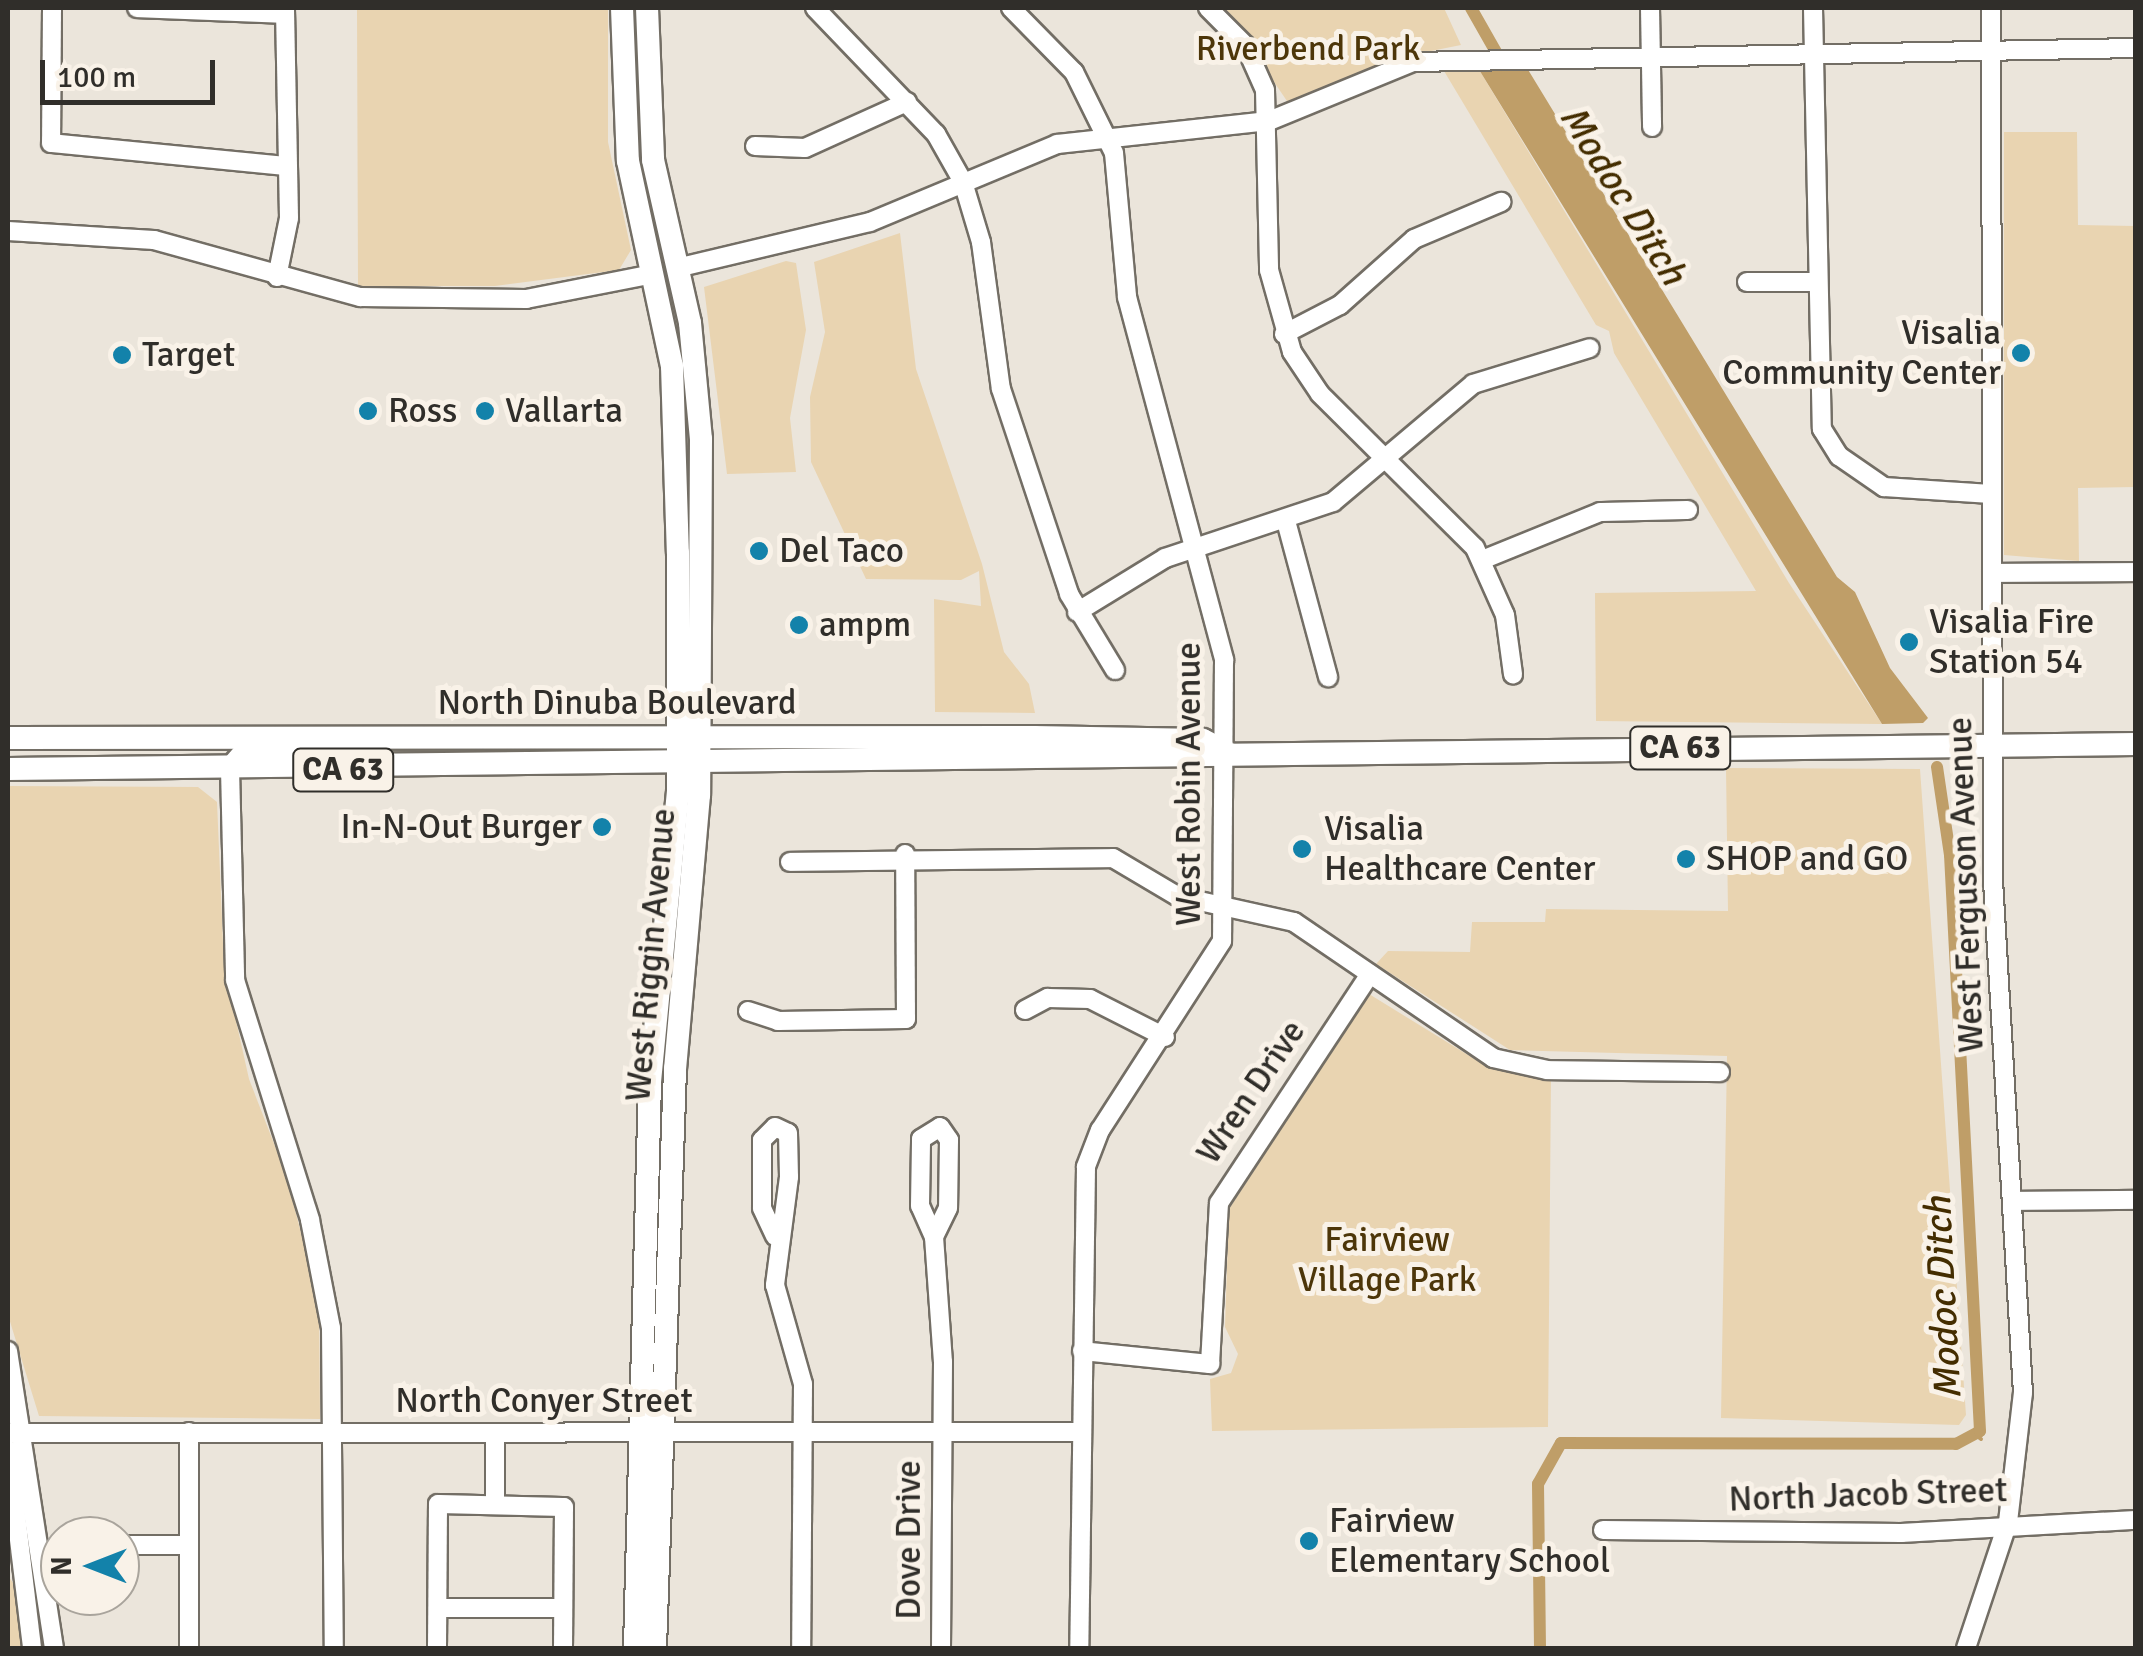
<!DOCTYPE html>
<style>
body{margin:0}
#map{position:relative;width:2143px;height:1656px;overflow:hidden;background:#ebe5db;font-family:Signika,sans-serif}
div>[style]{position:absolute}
.green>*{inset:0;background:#e9d4b1}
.water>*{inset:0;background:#bf9e68}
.stream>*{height:4px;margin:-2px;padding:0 2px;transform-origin:2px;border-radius:2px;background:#bf9e68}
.canal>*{height:12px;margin:-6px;padding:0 6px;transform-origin:6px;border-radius:6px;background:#bf9e68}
.roads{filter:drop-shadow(2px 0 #736e65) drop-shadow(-2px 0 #736e65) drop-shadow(0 2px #736e65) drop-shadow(0 -2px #736e65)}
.minor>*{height:18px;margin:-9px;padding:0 9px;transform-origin:9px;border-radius:9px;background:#fff}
.major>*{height:22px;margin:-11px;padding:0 11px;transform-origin:11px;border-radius:11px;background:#fff}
.dots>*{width:28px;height:28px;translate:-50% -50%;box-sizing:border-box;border:5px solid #f9f2e8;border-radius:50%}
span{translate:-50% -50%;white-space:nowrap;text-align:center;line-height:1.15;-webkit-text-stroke:10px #f9f2e8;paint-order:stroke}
.shield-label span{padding:2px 8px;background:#f9f2e8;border:2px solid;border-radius:8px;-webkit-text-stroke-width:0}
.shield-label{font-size:32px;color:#302e2a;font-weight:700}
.park-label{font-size:35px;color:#4d3609}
.poi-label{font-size:35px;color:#302e2a}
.right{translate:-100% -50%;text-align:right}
.left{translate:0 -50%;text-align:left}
.street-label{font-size:35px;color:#302e2a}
.water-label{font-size:38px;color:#442d00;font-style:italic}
.frame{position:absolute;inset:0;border:10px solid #302e2a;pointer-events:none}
.north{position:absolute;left:40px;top:1516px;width:100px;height:100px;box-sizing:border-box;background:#f9f2e8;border:2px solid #a9a49c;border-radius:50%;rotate:270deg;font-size:28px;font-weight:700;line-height:40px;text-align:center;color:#302e2a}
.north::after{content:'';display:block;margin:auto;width:35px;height:45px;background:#1382aa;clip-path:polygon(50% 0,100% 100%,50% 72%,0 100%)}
.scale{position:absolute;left:40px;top:60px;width:175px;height:45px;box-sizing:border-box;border:5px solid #302e2a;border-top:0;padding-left:12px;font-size:30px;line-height:35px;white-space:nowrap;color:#302e2a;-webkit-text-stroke:8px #f9f2e8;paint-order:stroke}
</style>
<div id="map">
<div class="green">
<div style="clip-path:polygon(357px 8px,608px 8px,608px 142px,631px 250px,619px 270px,495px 286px,358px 286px)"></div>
<div style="clip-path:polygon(1224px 8px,1444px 8px,1461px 45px,1391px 59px,1289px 104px)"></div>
<div style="clip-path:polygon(1478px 68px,1789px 583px,1882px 724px,1596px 721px,1595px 593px,1756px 591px,1614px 353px,1609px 331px,1596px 325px,1444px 71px)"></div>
<div style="clip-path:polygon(2004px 132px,2077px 132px,2078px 225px,2135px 226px,2135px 487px,2078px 488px,2079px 561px,2004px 555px)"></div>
<div style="clip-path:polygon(900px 233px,916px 369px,982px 564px,1004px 652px,1029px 684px,1035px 713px,935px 712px,934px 599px,981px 606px,979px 571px,961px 580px,866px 579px,811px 462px,810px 397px,825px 332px,814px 262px)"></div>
<div style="clip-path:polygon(786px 261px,796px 263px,806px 330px,790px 418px,796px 472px,727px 474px,704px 287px)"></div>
<div style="clip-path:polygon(1726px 768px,1920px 769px,1966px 1415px,1959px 1425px,1721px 1418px,1727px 1056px,1510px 1050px,1376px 964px,1388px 951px,1470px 952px,1472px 922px,1545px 922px,1546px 909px,1728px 911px)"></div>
<div style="clip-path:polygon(8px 786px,198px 787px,217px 802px,224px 967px,249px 1079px,285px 1172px,319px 1301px,320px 1419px,39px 1416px,8px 1315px)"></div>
<div style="clip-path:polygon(1369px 994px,1481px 1063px,1551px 1078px,1548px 1427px,1212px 1431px,1210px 1379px,1231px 1373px,1238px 1354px,1225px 1327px,1229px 1209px)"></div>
<div style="clip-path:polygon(8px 1576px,14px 1584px,21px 1648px,8px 1648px)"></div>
</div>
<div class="water">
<div style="clip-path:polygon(1478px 68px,1527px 68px,1837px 577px,1855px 592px,1890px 668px,1928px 718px,1923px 723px,1882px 724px)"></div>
</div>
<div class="stream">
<div style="left:1977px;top:1436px;width:5px;rotate:37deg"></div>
</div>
<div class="canal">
<div style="left:1471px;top:8px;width:67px;rotate:60.4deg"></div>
<div style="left:1540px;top:1648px;width:164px;rotate:-90.7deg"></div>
<div style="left:1538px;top:1484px;width:47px;rotate:-60.7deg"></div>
<div style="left:1561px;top:1443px;width:395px;rotate:0.1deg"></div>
<div style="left:1956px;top:1444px;width:27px;rotate:-28deg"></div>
<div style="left:1980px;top:1431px;width:577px;rotate:-92.98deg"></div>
<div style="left:1950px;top:855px;width:89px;rotate:-98.4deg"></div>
</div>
<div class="roads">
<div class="minor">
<div style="left:52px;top:8px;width:135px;rotate:90.4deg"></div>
<div style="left:51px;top:143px;width:237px;rotate:5.6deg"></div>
<div style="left:137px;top:8px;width:148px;rotate:2.3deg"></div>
<div style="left:815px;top:8px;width:175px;rotate:46.2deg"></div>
<div style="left:936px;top:134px;width:55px;rotate:60.6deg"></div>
<div style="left:963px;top:182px;width:63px;rotate:73.3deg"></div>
<div style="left:981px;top:242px;width:148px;rotate:82.3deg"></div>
<div style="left:1001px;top:389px;width:216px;rotate:71.6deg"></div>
<div style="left:1069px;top:594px;width:89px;rotate:58.8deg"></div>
<div style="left:1011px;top:8px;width:90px;rotate:45.5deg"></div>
<div style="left:1074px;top:72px;width:90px;rotate:63.7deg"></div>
<div style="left:1114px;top:153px;width:145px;rotate:84.8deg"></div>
<div style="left:1127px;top:297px;width:376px;rotate:75deg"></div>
<div style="left:1224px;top:660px;width:281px;rotate:90.4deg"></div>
<div style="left:1222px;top:941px;width:225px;rotate:122.8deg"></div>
<div style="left:1100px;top:1130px;width:40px;rotate:111deg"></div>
<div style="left:1086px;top:1167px;width:481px;rotate:90.8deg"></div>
<div style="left:1208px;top:8px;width:52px;rotate:45deg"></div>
<div style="left:1245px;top:45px;width:49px;rotate:66deg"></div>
<div style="left:1265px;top:90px;width:180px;rotate:88.7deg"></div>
<div style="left:1269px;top:270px;width:85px;rotate:74.3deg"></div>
<div style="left:1292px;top:352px;width:50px;rotate:56.3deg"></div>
<div style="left:1320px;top:394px;width:218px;rotate:44.8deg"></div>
<div style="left:1475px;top:548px;width:73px;rotate:65.9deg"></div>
<div style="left:1505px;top:615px;width:60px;rotate:82.3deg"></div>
<div style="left:1650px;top:8px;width:119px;rotate:89deg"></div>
<div style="left:1813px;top:8px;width:421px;rotate:88.8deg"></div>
<div style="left:1822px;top:429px;width:32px;rotate:58deg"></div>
<div style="left:1839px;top:456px;width:55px;rotate:34.6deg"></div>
<div style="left:1884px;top:487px;width:107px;rotate:3.7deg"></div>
<div style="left:755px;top:146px;width:50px;rotate:2.3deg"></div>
<div style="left:805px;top:148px;width:112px;rotate:-24.3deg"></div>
<div style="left:8px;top:231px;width:146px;rotate:3.5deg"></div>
<div style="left:154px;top:240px;width:214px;rotate:15.5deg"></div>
<div style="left:360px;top:297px;width:166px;rotate:0.7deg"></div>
<div style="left:526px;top:299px;width:129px;rotate:-11.1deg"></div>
<div style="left:677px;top:268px;width:198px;rotate:-13.4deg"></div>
<div style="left:870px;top:222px;width:203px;rotate:-22.6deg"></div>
<div style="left:1057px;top:144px;width:213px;rotate:-6.2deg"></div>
<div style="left:1269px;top:121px;width:156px;rotate:-22.3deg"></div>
<div style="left:1413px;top:62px;width:723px;rotate:-1.11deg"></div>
<div style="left:277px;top:277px;width:60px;rotate:-78.5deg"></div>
<div style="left:289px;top:218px;width:210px;rotate:-91.1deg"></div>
<div style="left:1747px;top:282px;width:68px"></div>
<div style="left:1284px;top:334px;width:63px;rotate:-27.4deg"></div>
<div style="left:1340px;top:305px;width:99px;rotate:-41.7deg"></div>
<div style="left:1414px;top:239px;width:95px;rotate:-23deg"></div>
<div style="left:1286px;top:521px;width:162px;rotate:74.9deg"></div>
<div style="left:1482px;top:560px;width:127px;rotate:-22.1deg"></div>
<div style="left:1600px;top:512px;width:88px;rotate:-1.3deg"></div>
<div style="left:1992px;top:573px;width:144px;rotate:-0.4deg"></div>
<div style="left:1077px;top:612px;width:103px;rotate:-31.5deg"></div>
<div style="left:1165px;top:558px;width:177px;rotate:-18.4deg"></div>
<div style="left:1333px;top:502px;width:183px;rotate:-40.1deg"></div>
<div style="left:1473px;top:384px;width:122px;rotate:-17.1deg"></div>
<div style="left:230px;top:769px;width:211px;rotate:88.6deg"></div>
<div style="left:235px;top:980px;width:251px;rotate:72.6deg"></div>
<div style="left:310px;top:1220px;width:110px;rotate:79deg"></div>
<div style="left:331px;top:1328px;width:320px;rotate:89.5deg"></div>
<div style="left:790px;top:862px;width:323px;rotate:-0.7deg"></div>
<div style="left:1113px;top:858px;width:74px;rotate:30.7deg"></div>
<div style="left:1177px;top:896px;width:120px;rotate:12.5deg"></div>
<div style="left:1294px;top:922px;width:241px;rotate:34.3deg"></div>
<div style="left:1493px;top:1058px;width:55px;rotate:12.5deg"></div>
<div style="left:1547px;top:1070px;width:173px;rotate:0.7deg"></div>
<div style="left:1025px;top:1010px;width:26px;rotate:-28deg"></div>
<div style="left:1048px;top:998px;width:42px;rotate:1.4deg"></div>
<div style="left:1090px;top:999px;width:84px;rotate:26.9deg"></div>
<div style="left:748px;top:1011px;width:32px;rotate:18deg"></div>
<div style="left:778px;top:1021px;width:128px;rotate:-0.9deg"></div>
<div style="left:906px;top:1019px;width:165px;rotate:-90.3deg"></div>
<div style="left:2013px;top:1201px;width:123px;rotate:-0.5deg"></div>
<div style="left:775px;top:1236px;width:31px;rotate:-115deg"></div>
<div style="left:762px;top:1208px;width:68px;rotate:-90deg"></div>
<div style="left:762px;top:1140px;width:18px;rotate:-45deg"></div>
<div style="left:775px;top:1127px;width:14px;rotate:25deg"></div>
<div style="left:788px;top:1133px;width:44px;rotate:88.7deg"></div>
<div style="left:789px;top:1177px;width:109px;rotate:97.4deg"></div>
<div style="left:775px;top:1285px;width:103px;rotate:74.2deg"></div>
<div style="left:803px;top:1384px;width:264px;rotate:90.4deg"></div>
<div style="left:934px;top:1237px;width:34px;rotate:-114deg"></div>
<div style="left:920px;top:1206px;width:67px;rotate:-89.1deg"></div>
<div style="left:921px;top:1139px;width:22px;rotate:-32deg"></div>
<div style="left:940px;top:1127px;width:16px;rotate:55deg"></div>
<div style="left:949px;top:1140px;width:68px;rotate:90.8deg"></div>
<div style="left:948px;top:1208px;width:32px;rotate:116deg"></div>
<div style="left:934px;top:1237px;width:125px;rotate:85.9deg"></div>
<div style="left:943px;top:1362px;width:286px;rotate:90.4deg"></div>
<div style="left:8px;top:1351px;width:301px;rotate:81.2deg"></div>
<div style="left:1082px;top:1351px;width:129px;rotate:5.8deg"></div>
<div style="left:1210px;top:1364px;width:161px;rotate:-86.8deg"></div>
<div style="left:1219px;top:1203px;width:274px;rotate:-56.6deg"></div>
<div style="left:8px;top:1433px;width:1073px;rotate:-0.05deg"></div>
<div style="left:8px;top:1449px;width:200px;rotate:83.1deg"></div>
<div style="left:495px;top:1505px;width:71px;rotate:-90deg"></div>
<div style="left:1603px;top:1530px;width:298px;rotate:0.6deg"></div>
<div style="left:1901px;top:1533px;width:235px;rotate:-3.2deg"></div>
<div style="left:120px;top:1545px;width:69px"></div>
<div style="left:438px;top:1608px;width:125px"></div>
<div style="left:189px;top:1648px;width:216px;rotate:-90deg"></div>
<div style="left:437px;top:1648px;width:144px;rotate:-89.6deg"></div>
<div style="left:438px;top:1504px;width:126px;rotate:1.4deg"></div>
<div style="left:564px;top:1507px;width:141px;rotate:90.4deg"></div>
<div style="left:1966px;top:1648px;width:133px;rotate:-71.6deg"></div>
<div style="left:2008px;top:1522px;width:130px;rotate:-83.4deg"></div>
<div style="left:2023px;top:1393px;width:513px;rotate:-93.35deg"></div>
<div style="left:1993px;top:881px;width:873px;rotate:-90.13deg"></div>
</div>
<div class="major">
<div style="left:622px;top:8px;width:153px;rotate:87.8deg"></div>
<div style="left:628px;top:161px;width:210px;rotate:77.9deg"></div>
<div style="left:672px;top:366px;width:187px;rotate:88.2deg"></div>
<div style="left:678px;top:553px;width:238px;rotate:90deg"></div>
<div style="left:678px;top:791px;width:292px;rotate:95.5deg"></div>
<div style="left:650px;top:1082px;width:566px;rotate:91.52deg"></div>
<div style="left:647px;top:8px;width:152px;rotate:87.7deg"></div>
<div style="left:653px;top:160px;width:167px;rotate:77.2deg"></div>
<div style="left:690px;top:323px;width:117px;rotate:84.6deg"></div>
<div style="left:701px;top:439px;width:356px;rotate:90.3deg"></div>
<div style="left:699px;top:795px;width:275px;rotate:95deg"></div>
<div style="left:675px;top:1069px;width:579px;rotate:91.98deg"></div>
<div style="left:8px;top:738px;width:1026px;rotate:-0.06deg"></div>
<div style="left:1034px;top:737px;width:169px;rotate:1deg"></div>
<div style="left:1203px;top:740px;width:25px;rotate:27deg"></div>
<div style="left:8px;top:769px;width:2128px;rotate:-0.67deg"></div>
<div style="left:230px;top:769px;width:21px;rotate:-49deg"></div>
<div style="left:244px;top:753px;width:47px;rotate:-1.2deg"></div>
</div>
</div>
<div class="dots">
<div style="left:2021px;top:353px;background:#1382aa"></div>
<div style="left:122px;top:355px;background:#1382aa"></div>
<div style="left:368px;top:411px;background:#1382aa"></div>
<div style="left:485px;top:411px;background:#1382aa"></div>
<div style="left:759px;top:551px;background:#1382aa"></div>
<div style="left:799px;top:625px;background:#1382aa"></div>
<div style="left:1909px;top:642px;background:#1382aa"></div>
<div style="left:602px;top:827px;background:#1382aa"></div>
<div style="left:1302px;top:849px;background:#1382aa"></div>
<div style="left:1686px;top:859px;background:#1382aa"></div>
<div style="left:1309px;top:1541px;background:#1382aa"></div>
</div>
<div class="shield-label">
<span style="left:1680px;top:748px">CA 63</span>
<span style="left:343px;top:770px">CA 63</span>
</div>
<div class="park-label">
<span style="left:1308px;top:49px">Riverbend Park</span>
<span style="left:1387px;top:1260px">Fairview<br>Village Park</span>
</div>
<div class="poi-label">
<span class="right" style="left:2001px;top:353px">Visalia<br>Community Center</span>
<span class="left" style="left:142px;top:355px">Target</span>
<span class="left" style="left:388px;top:411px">Ross</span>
<span class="left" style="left:505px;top:411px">Vallarta</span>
<span class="left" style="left:779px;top:551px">Del Taco</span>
<span class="left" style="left:1929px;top:642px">Visalia Fire<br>Station 54</span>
<span class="left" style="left:819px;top:625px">ampm</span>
<span class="right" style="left:582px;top:827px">In-N-Out Burger</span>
<span class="left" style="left:1324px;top:849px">Visalia<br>Healthcare Center</span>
<span class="left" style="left:1706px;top:859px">SHOP and GO</span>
<span class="left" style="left:1329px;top:1541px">Fairview<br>Elementary School</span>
</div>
<div class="street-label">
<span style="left:617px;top:703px">North Dinuba Boulevard</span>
<span style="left:1189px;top:784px;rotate:-90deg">West Robin Avenue</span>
<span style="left:1966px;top:885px;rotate:-92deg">West Ferguson Avenue</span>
<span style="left:651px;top:955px;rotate:-85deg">West Riggin Avenue</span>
<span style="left:1251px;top:1092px;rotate:-56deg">Wren Drive</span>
<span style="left:544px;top:1401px">North Conyer Street</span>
<span style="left:1868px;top:1495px;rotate:-2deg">North Jacob Street</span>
<span style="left:909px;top:1540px;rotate:-90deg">Dove Drive</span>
</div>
<div class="water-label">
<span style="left:1623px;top:195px;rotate:58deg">Modoc Ditch</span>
<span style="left:1943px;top:1298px;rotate:-93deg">Modoc Ditch</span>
</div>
<div class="frame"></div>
<div class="north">N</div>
<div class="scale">100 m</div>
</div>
